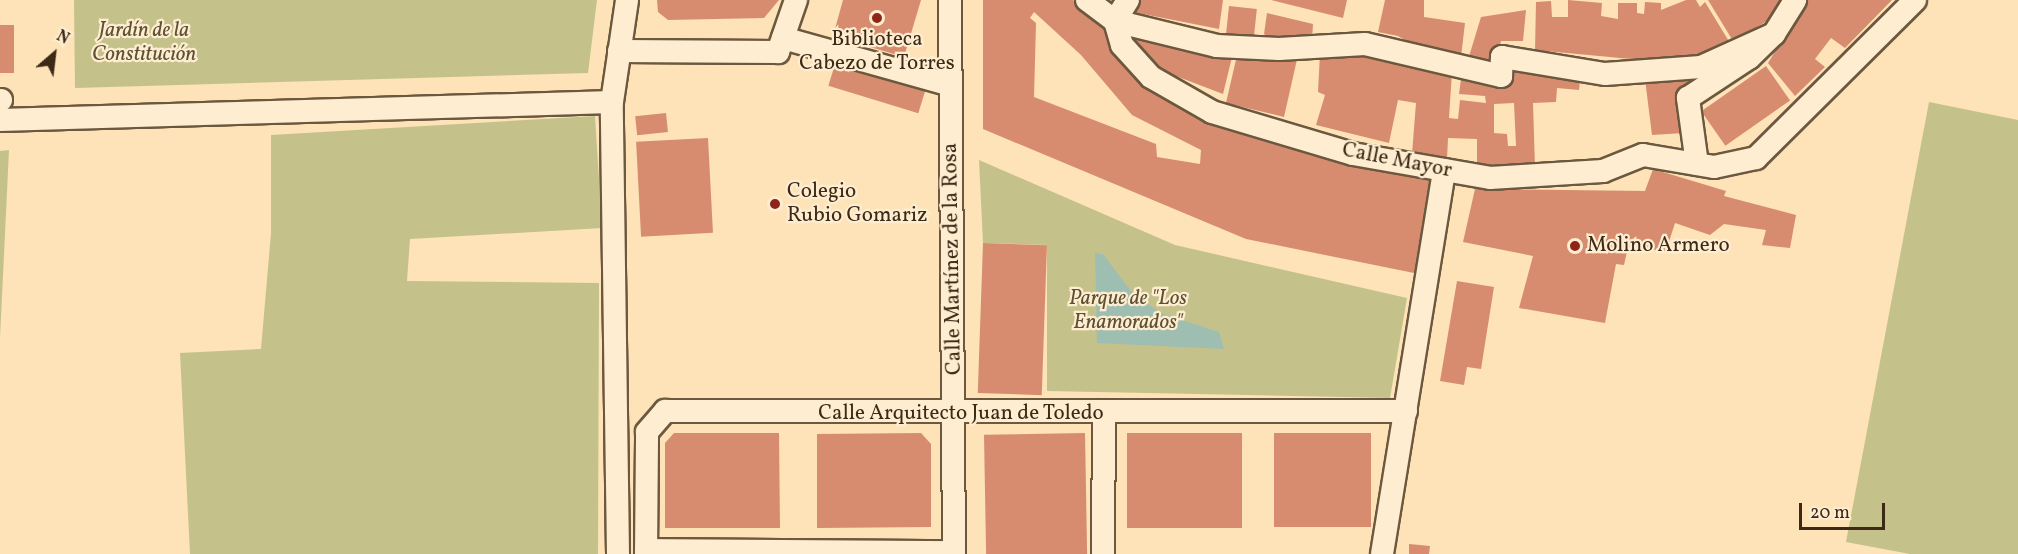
<!DOCTYPE html>
<meta charset="utf-8">
<style>
body{margin:0}
#map{position:relative;width:2018px;height:554px;overflow:hidden;background:#fde3b7;font-family:Vollkorn,serif}
div>[style]{position:absolute}
.green>*{inset:0;background:#c4c28a}
.water>*{inset:0;background:#9fbeb2}
.building>*{inset:0;background:#d78c6f;transform-origin:0 0}
.roads{filter:drop-shadow(2px 0 #6c583f) drop-shadow(-2px 0 #6c583f) drop-shadow(0 2px #6c583f) drop-shadow(0 -2px #6c583f)}
.street>*{height:22px;margin:-11px;padding:0 11px;transform-origin:11px;border-radius:11px;background:#feedd0}
.dots>*{width:16px;height:16px;translate:-50% -50%;box-sizing:border-box;border:3px solid #feedd0;border-radius:50%}
span{translate:-50% -50%;white-space:nowrap;text-align:center;line-height:1.15;-webkit-text-stroke:4.5px #feedd0;paint-order:stroke}
.park-label{font-size:21px;color:#5e5034;font-style:italic}
.poi-label{font-size:21px;color:#3c2a17}
.left{translate:0 -50%;text-align:left}
.street-label{font-size:21px;color:#3c2a17}
.north{position:absolute;left:24px;top:24px;width:60px;height:60px;-webkit-text-stroke:4px #feedd0;paint-order:stroke;rotate:28deg;font-size:16px;font-weight:700;line-height:24px;text-align:center;color:#3c2a17}
.north::after{content:'';display:block;margin:auto;width:21px;height:27px;background:#3c2a17;clip-path:polygon(50% 0,100% 100%,50% 72%,0 100%)}
.scale{position:absolute;left:1799px;top:503px;width:86px;height:27px;box-sizing:border-box;border:3px solid #3c2a17;border-top:0;padding-left:8px;font-size:18px;line-height:21px;white-space:nowrap;color:#3c2a17;-webkit-text-stroke:4px #feedd0;paint-order:stroke}
</style>
<div id="map">
<div class="green">
<div style="clip-path:polygon(74px 0,597px 0,588px 73px,75px 88px)"></div>
<div style="clip-path:polygon(1929px 102px,2018px 120px,2018px 554px,1910px 554px,1846px 542px)"></div>
<div style="clip-path:polygon(595px 116px,602px 228px,410px 239px,407px 281px,599px 283px,598px 554px,190px 554px,180px 353px,261px 349px,271px 233px,271px 135px)"></div>
<div style="clip-path:polygon(9px 150px,0 338px,0 151px)"></div>
<div style="clip-path:polygon(979px 160px,1175px 245px,1407px 298px,1390px 398px,1047px 391px,1047px 245px,983px 243px)"></div>
</div>
<div class="water">
<div style="clip-path:polygon(1095px 253px,1103px 254px,1134px 295px,1163px 314px,1219px 332px,1224px 349px,1097px 343px)"></div>
</div>
<div class="building">
<div style="clip-path:polygon(657px 0,779px 0,764px 18px,668px 20px,658px 12px)"></div>
<div style="clip-path:polygon(843px 0,921px 0,904px 57px,833px 36px)"></div>
<div style="clip-path:polygon(evenodd,983px 0,1073px 0,1094px 15px,1136px 75px,1177px 107px,1313px 156px,1423px 173px,1435px 188px,1419px 274px,1246px 239px,983px 129px,983px 0,1034px 12px,1081px 55px,1132px 115px,1201px 150px,1200px 164px,1157px 157px,1156px 144px,1034px 97px,1036px 23px,1030px 18px,1034px 12px)"></div>
<div style="clip-path:polygon(1135px 0,1223px 0,1219px 29px,1128px 11px)"></div>
<div style="clip-path:polygon(1271px 0,1347px 0,1343px 18px)"></div>
<div style="clip-path:polygon(1385px 0,1424px 0,1424px 17px,1465px 23px,1461px 57px,1424px 51px,1398px 36px,1378px 32px)"></div>
<div style="clip-path:polygon(1568px 0,1602px 3px,1601px 16px,1618px 19px,1618px 3px,1637px 3px,1637px 13px,1644px 14px,1645px 2px,1661px 3px,1661px 10px,1686px 0,1696px 0,1700px 7px,1705px 2px,1730px 43px,1699px 58px,1663px 62px,1535px 50px,1536px 2px,1551px 1px,1552px 17px,1568px 17px)"></div>
<div style="clip-path:polygon(1708px 0,1783px 0,1769px 20px,1733px 41px)"></div>
<div style="clip-path:polygon(1807px 0,1892px 0,1845px 48px,1831px 38px,1815px 59px,1825px 67px,1795px 96px,1768px 63px)"></div>
<div style="left:1229px;top:6px;width:28px;height:29px;rotate:6deg"></div>
<div style="clip-path:polygon(1526px 10px,1523px 41px,1501px 41px,1496px 70px,1467px 63px,1481px 17px)"></div>
<div style="clip-path:polygon(1267px 13px,1313px 24px,1312px 41px,1272px 40px,1264px 34px)"></div>
<div style="left:0;top:25px;width:14px;height:48px"></div>
<div style="clip-path:polygon(1137px 27px,1233px 53px,1223px 94px,1155px 68px,1130px 41px)"></div>
<div style="clip-path:polygon(1238px 51px,1298px 55px,1284px 117px,1226px 103px)"></div>
<div style="clip-path:polygon(evenodd,1320px 53px,1376px 53px,1452px 72px,1449px 118px,1458px 119px,1460px 100px,1486px 103px,1485px 96px,1459px 94px,1461px 79px,1506px 84px,1510px 62px,1581px 71px,1579px 90px,1557px 88px,1556px 102px,1533px 103px,1535px 167px,1477px 164px,1477px 139px,1448px 138px,1447px 160px,1412px 154px,1416px 103px,1398px 100px,1389px 143px,1316px 125px,1325px 95px,1318px 92px,1320px 53px,1514px 103px,1516px 146px,1508px 146px,1507px 134px,1494px 133px,1494px 104px,1514px 103px)"></div>
<div style="left:836px;top:61px;width:94px;height:26px;rotate:17deg"></div>
<div style="left:1766px;top:66px;width:42px;height:79px;rotate:55deg"></div>
<div style="clip-path:polygon(1691px 75px,1692px 82px,1679px 91px,1684px 133px,1652px 135px,1645px 79px)"></div>
<div style="left:666px;top:113px;width:19px;height:31px;rotate:84deg"></div>
<div style="left:708px;top:138px;width:95px;height:72px;rotate:87deg"></div>
<div style="clip-path:polygon(1653px 169px,1726px 191px,1724px 196px,1796px 215px,1790px 248px,1762px 245px,1766px 230px,1724px 224px,1710px 235px,1675px 223px,1666px 251px,1628px 247px,1624px 265px,1616px 264px,1605px 323px,1519px 308px,1533px 256px,1463px 242px,1475px 189px,1645px 191px)"></div>
<div style="left:983px;top:243px;width:64px;height:150px;rotate:2deg"></div>
<div style="clip-path:polygon(1457px 281px,1494px 287px,1481px 369px,1467px 367px,1464px 385px,1440px 381px)"></div>
<div style="clip-path:polygon(674px 433px,779px 433px,780px 528px,665px 528px,665px 443px)"></div>
<div style="clip-path:polygon(921px 433px,931px 444px,931px 527px,817px 528px,817px 434px)"></div>
<div style="left:1085px;top:433px;width:121px;height:101px;rotate:89deg"></div>
<div style="left:1242px;top:433px;width:95px;height:115px;rotate:90deg"></div>
<div style="left:1371px;top:433px;width:94px;height:97px;rotate:90deg"></div>
<div style="clip-path:polygon(1409px 544px,1430px 546px,1429px 554px,1409px 554px)"></div>
</div>
<div class="roads">
<div class="street">
<div style="left:950px;top:0;width:554px;rotate:89.59deg"></div>
<div style="left:1087px;top:0;width:35px;rotate:37deg"></div>
<div style="left:1115px;top:21px;width:25px;rotate:74deg"></div>
<div style="left:1122px;top:45px;width:43px;rotate:47.8deg"></div>
<div style="left:1151px;top:77px;width:70px;rotate:29.8deg"></div>
<div style="left:1212px;top:112px;width:147px;rotate:16.6deg"></div>
<div style="left:1353px;top:154px;width:139px;rotate:9.9deg"></div>
<div style="left:1490px;top:178px;width:113px;rotate:-3.5deg"></div>
<div style="left:1603px;top:171px;width:43px;rotate:-21.8deg"></div>
<div style="left:1643px;top:155px;width:72px;rotate:9.6deg"></div>
<div style="left:1714px;top:167px;width:43px;rotate:-12.1deg"></div>
<div style="left:1756px;top:158px;width:224px;rotate:-44.8deg"></div>
<div style="left:1128px;top:0;width:25px;rotate:122deg"></div>
<div style="left:1115px;top:21px;width:105px;rotate:13.8deg"></div>
<div style="left:1217px;top:46px;width:62px;rotate:2.8deg"></div>
<div style="left:1279px;top:49px;width:86px;rotate:-3.3deg"></div>
<div style="left:1365px;top:44px;width:140px;rotate:13.2deg"></div>
<div style="left:1501px;top:76px;width:19px;rotate:-87deg"></div>
<div style="left:1502px;top:57px;width:104px;rotate:9.4deg"></div>
<div style="left:1605px;top:74px;width:96px;rotate:-4.2deg"></div>
<div style="left:1701px;top:67px;width:80px;rotate:-24.3deg"></div>
<div style="left:783px;top:38px;width:174px;rotate:15.6deg"></div>
<div style="left:619px;top:51px;width:159px;rotate:0.4deg"></div>
<div style="left:778px;top:52px;width:55px;rotate:-70.9deg"></div>
<div style="left:0;top:100px;width:1px"></div>
<div style="left:0;top:120px;width:612px;rotate:-1.68deg"></div>
<div style="left:1697px;top:164px;width:67px;rotate:-97.8deg"></div>
<div style="left:1688px;top:98px;width:73px;rotate:-33.3deg"></div>
<div style="left:1749px;top:58px;width:35px;rotate:-44deg"></div>
<div style="left:1774px;top:34px;width:40px;rotate:-58deg"></div>
<div style="left:646px;top:550px;width:307px;rotate:0.4deg"></div>
<div style="left:618px;top:554px;width:452px;rotate:-90.8deg"></div>
<div style="left:612px;top:102px;width:103px;rotate:-81.6deg"></div>
<div style="left:646px;top:554px;width:122px;rotate:-89.5deg"></div>
<div style="left:647px;top:432px;width:28px;rotate:-49deg"></div>
<div style="left:665px;top:411px;width:741px"></div>
<div style="left:1103px;top:554px;width:140px;rotate:-89.6deg"></div>
<div style="left:1382px;top:554px;width:389px;rotate:-80.8deg"></div>
</div>
</div>
<div class="dots">
<div style="left:877px;top:18px;background:#8f2418"></div>
<div style="left:775px;top:204px;background:#8f2418"></div>
<div style="left:1575px;top:246px;background:#8f2418"></div>
</div>
<div class="park-label">
<span style="left:144px;top:43px">Jardín de la<br>Constitución</span>
<span style="left:1128px;top:311px">Parque de "Los<br>Enamorados"</span>
</div>
<div class="poi-label">
<span style="left:877px;top:52px">Biblioteca<br>Cabezo de Torres</span>
<span class="left" style="left:787px;top:204px">Colegio<br>Rubio Gomariz</span>
<span class="left" style="left:1587px;top:246px">Molino Armero</span>
</div>
<div class="street-label">
<span style="left:1397px;top:161px;rotate:11deg">Calle Mayor</span>
<span style="left:953px;top:259px;rotate:-91deg">Calle Martínez de la Rosa</span>
<span style="left:961px;top:414px">Calle Arquitecto Juan de Toledo</span>
</div>
<div class="north">N</div>
<div class="scale">20 m</div>
</div>
